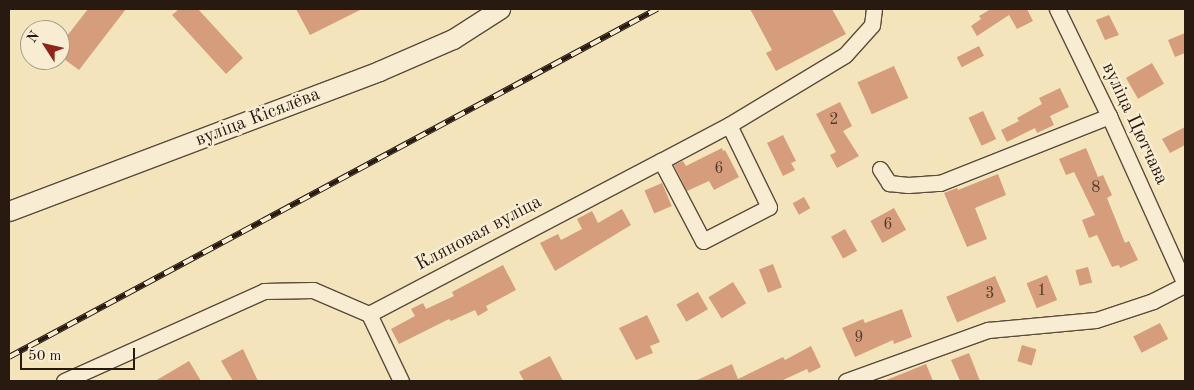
<!DOCTYPE html>
<meta charset="utf-8">
<style>
body{margin:0}
#map{position:relative;width:1194px;height:390px;overflow:hidden;background:#f4e4bb;font-family:"Old Standard TT",serif}
div>[style]{position:absolute}
.building>*{inset:0;background:#d59d7c;transform-origin:0 0}
.roads{filter:drop-shadow(1px 0 #5b4c3b) drop-shadow(-1px 0 #5b4c3b) drop-shadow(0 1px #5b4c3b) drop-shadow(0 -1px #5b4c3b)}
.minor>*{height:15px;margin:-7.5px;padding:0 7.5px;transform-origin:7.5px;border-radius:7.5px;background:#f8edd3}
.tertiary>*{height:19px;margin:-9.5px;padding:0 9.5px;transform-origin:9.5px;border-radius:9.5px;background:#f8edd3}
.rail>*{height:5.5px;margin-top:-2.75px;transform-origin:0;background:repeating-linear-gradient(90deg,#f8edd3 0 11px,#281a10 0 22px);box-sizing:border-box;border-block:1px solid #281a10}
span{translate:-50% -50%;white-space:nowrap;text-align:center;line-height:1.15;-webkit-text-stroke:5px #f8edd3;paint-order:stroke}
.number-label{font-size:16px;color:#533b2b}
.number-label span{-webkit-text-stroke-width:0}
.street-label{font-size:19px;color:#281a10}
.frame{position:absolute;inset:0;border:10px solid #281a10;pointer-events:none}
.north{position:absolute;left:20px;top:20px;width:50px;height:50px;box-sizing:border-box;background:#f8edd3;border:1px solid #a59985;border-radius:50%;rotate:305deg;font-size:14px;font-weight:700;line-height:20px;text-align:center;color:#281a10}
.north::after{content:'';display:block;margin:auto;width:18px;height:22px;background:#8f2418;clip-path:polygon(50% 0,100% 100%,50% 72%,0 100%)}
.scale{position:absolute;left:20px;top:348px;width:115px;height:22px;box-sizing:border-box;border:2px solid #281a10;border-top:0;padding-left:6px;font-size:15px;line-height:18px;white-space:nowrap;color:#281a10;-webkit-text-stroke:4px #f8edd3;paint-order:stroke}
</style>
<div id="map">
<div class="building">
<div style="clip-path:polygon(88px 9px,126px 9px,79px 70px,60px 56px,60px 45px)"></div>
<div style="clip-path:polygon(179px 9px,198px 9px,243px 58px,226px 74px,172px 15px)"></div>
<div style="clip-path:polygon(296px 9px,362px 9px,310px 35px)"></div>
<div style="clip-path:polygon(750px 9px,832px 9px,846px 34px,776px 71px,766px 53px,772px 50px)"></div>
<div style="clip-path:polygon(991px 9px,1027px 9px,1033px 21px,1017px 29px,1009px 15px,977px 36px,971px 26px,981px 19px,979px 16px)"></div>
<div style="clip-path:polygon(1109px 15px,1119px 35px,1105px 40px,1096px 20px)"></div>
<div style="clip-path:polygon(1185px 33px,1185px 53px,1175px 57px,1168px 40px)"></div>
<div style="left:979px;top:46px;width:11px;height:25px;rotate:63deg"></div>
<div style="left:1152px;top:63px;width:24px;height:30px;rotate:60deg"></div>
<div style="left:894px;top:66px;width:35px;height:40px;rotate:66deg"></div>
<div style="clip-path:polygon(1060px 88px,1069px 107px,1050px 116px,1054px 125px,1037px 133px,1035px 128px,1007px 142px,1001px 130px,1019px 121px,1017px 118px,1042px 104px,1039px 98px)"></div>
<div style="clip-path:polygon(840px 102px,852px 126px,843px 131px,859px 156px,837px 168px,830px 155px,836px 152px,816px 114px)"></div>
<div style="left:983px;top:111px;width:31px;height:16px;rotate:65deg"></div>
<div style="clip-path:polygon(1185px 127px,1185px 145px,1170px 153px,1162px 139px)"></div>
<div style="clip-path:polygon(783px 135px,796px 161px,791px 163px,795px 170px,783px 176px,767px 143px)"></div>
<div style="clip-path:polygon(722px 148px,723px 151px,725px 150px,739px 177px,714px 190px,709px 181px,687px 191px,674px 165px,683px 161px,686px 166px)"></div>
<div style="clip-path:polygon(1086px 148px,1098px 177px,1103px 175px,1112px 195px,1107px 198px,1125px 243px,1129px 241px,1138px 260px,1120px 268px,1119px 265px,1112px 267px,1097px 235px,1089px 238px,1082px 220px,1095px 215px,1074px 172px,1066px 175px,1059px 159px)"></div>
<div style="clip-path:polygon(998px 174px,1006px 195px,975px 208px,987px 239px,967px 247px,944px 193px,957px 188px,958px 190px)"></div>
<div style="left:662px;top:183px;width:25px;height:19px;rotate:67deg"></div>
<div style="left:804px;top:197px;width:13px;height:13px;rotate:61deg"></div>
<div style="left:894px;top:208px;width:25px;height:27px;rotate:61deg"></div>
<div style="clip-path:polygon(622px 209px,631px 225px,555px 271px,540px 243px,558px 234px,561px 240px,582px 229px,577px 219px,592px 211px,598px 223px)"></div>
<div style="left:845px;top:229px;width:25px;height:16px;rotate:61deg"></div>
<div style="left:773px;top:264px;width:25px;height:15px;rotate:69deg"></div>
<div style="clip-path:polygon(503px 265px,516px 290px,486px 306px,488px 310px,478px 316px,475px 310px,451px 321px,449px 319px,399px 344px,391px 329px,415px 316px,411px 309px,423px 303px,426px 309px,454px 296px,452px 292px)"></div>
<div style="left:1088px;top:267px;width:16px;height:13px;rotate:75deg"></div>
<div style="left:1047px;top:275px;width:27px;height:22px;rotate:68deg"></div>
<div style="left:995px;top:276px;width:28px;height:53px;rotate:67deg"></div>
<div style="left:733px;top:282px;width:25px;height:29px;rotate:58deg"></div>
<div style="left:698px;top:292px;width:20px;height:25px;rotate:60deg"></div>
<div style="clip-path:polygon(902px 309px,912px 337px,894px 344px,893px 340px,855px 357px,842px 328px,863px 319px,865px 323px)"></div>
<div style="clip-path:polygon(647px 315px,660px 342px,650px 346px,653px 353px,636px 360px,619px 328px)"></div>
<div style="left:1160px;top:323px;width:18px;height:30px;rotate:63deg"></div>
<div style="left:1022px;top:345px;width:15px;height:17px;rotate:16deg"></div>
<div style="clip-path:polygon(811px 346px,821px 367px,809px 373px,807px 369px,781px 381px,695px 381px,732px 364px,738px 379px,783px 357px,785px 360px)"></div>
<div style="clip-path:polygon(243px 349px,258px 381px,233px 381px,221px 361px)"></div>
<div style="clip-path:polygon(969px 353px,980px 381px,960px 381px,951px 360px)"></div>
<div style="clip-path:polygon(550px 356px,563px 381px,524px 381px,519px 372px)"></div>
<div style="clip-path:polygon(189px 361px,201px 381px,155px 381px)"></div>
<div style="clip-path:polygon(926px 364px,933px 381px,884px 381px)"></div>
</div>
<div class="roads">
<div class="minor">
<div style="left:1057px;top:9px;width:119px;rotate:64.1deg"></div>
<div style="left:1109px;top:116px;width:184px;rotate:65.7deg"></div>
<div style="left:661px;top:161px;width:90px;rotate:62.3deg"></div>
<div style="left:703px;top:241px;width:74px;rotate:-27.3deg"></div>
<div style="left:769px;top:207px;width:91px;rotate:-116deg"></div>
<div style="left:880px;top:169px;width:17px;rotate:57deg"></div>
<div style="left:889px;top:183px;width:19px;rotate:6deg"></div>
<div style="left:908px;top:185px;width:32px;rotate:-4deg"></div>
<div style="left:940px;top:183px;width:182px;rotate:-21.6deg"></div>
<div style="left:369px;top:314px;width:74px;rotate:64.5deg"></div>
<div style="left:64px;top:381px;width:219px;rotate:-24.2deg"></div>
<div style="left:264px;top:291px;width:49px;rotate:-1.2deg"></div>
<div style="left:313px;top:290px;width:61px;rotate:23.2deg"></div>
<div style="left:369px;top:314px;width:330px;rotate:-27.7deg"></div>
<div style="left:661px;top:161px;width:77px;rotate:-27.9deg"></div>
<div style="left:729px;top:125px;width:135px;rotate:-31.1deg"></div>
<div style="left:845px;top:55px;width:40px;rotate:-48deg"></div>
<div style="left:872px;top:25px;width:16px;rotate:-83deg"></div>
<div style="left:846px;top:381px;width:151px;rotate:-19.8deg"></div>
<div style="left:988px;top:330px;width:108px;rotate:-5.3deg"></div>
<div style="left:1096px;top:320px;width:60px;rotate:-18.4deg"></div>
<div style="left:1153px;top:301px;width:36px;rotate:-27deg"></div>
</div>
<div class="tertiary">
<div style="left:9px;top:211px;width:396px;rotate:-20.7deg"></div>
<div style="left:379px;top:71px;width:81px;rotate:-23.4deg"></div>
<div style="left:453px;top:39px;width:56px;rotate:-32.6deg"></div>
</div>
</div>
<div class="rail">
<div style="left:9px;top:357px;width:736px;rotate:-28.24deg"></div>
</div>
<div class="number-label">
<span style="left:834px;top:120px">2</span>
<span style="left:719px;top:169px">6</span>
<span style="left:1096px;top:188px">8</span>
<span style="left:888px;top:225px">6</span>
<span style="left:1042px;top:291px">1</span>
<span style="left:990px;top:294px">3</span>
<span style="left:859px;top:338px">9</span>
</div>
<div class="street-label">
<span style="left:258px;top:118px;rotate:-21deg">вуліца Кісялёва</span>
<span style="left:1134px;top:124px;rotate:65deg">вуліца Цютчава</span>
<span style="left:479px;top:234px;rotate:-28deg">Кляновая вуліца</span>
</div>
<div class="frame"></div>
<div class="north">N</div>
<div class="scale">50 m</div>
</div>
